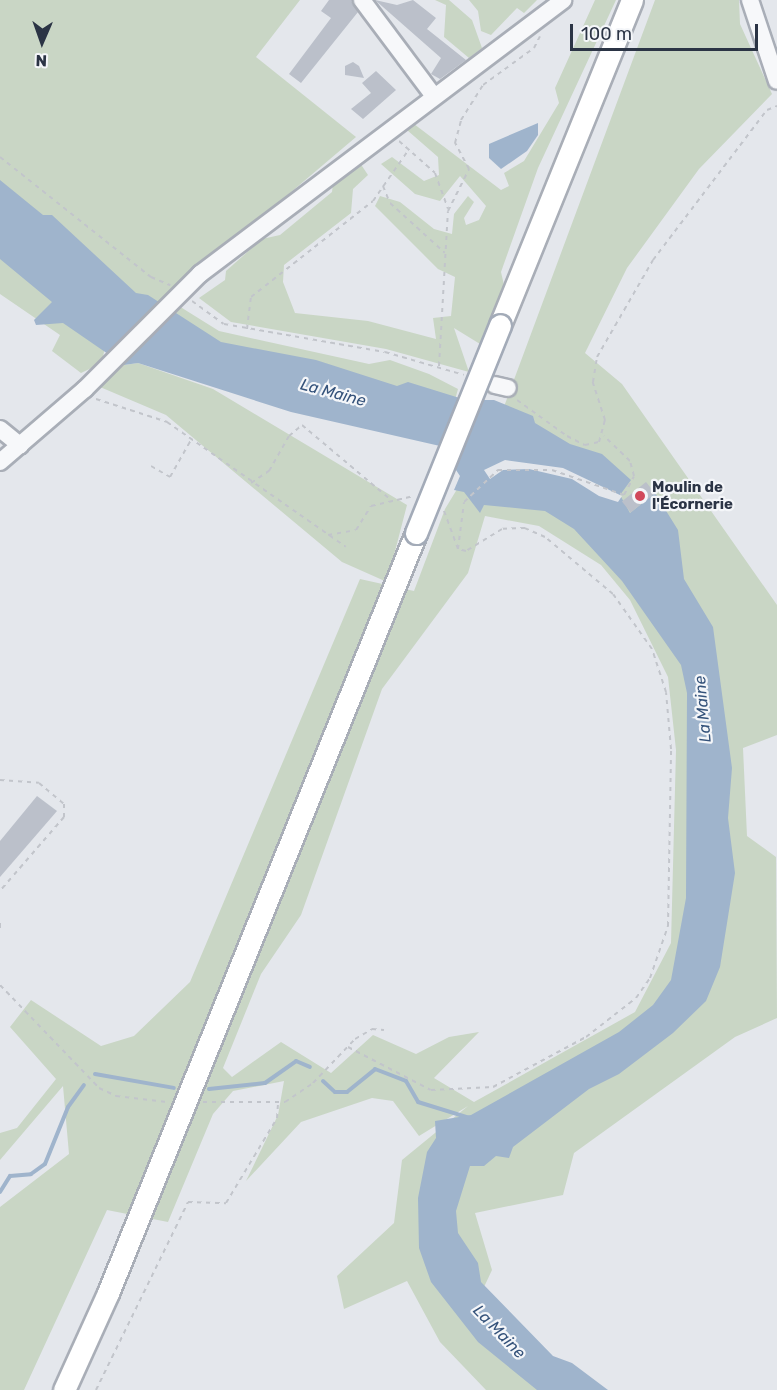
<!DOCTYPE html>
<meta charset="utf-8">
<style>
body{margin:0}
#map{position:relative;width:777px;height:1390px;overflow:hidden;background:#e4e7ec;font-family:Rubik,sans-serif}
div>[style]{position:absolute}
.green>*{inset:0;background:#c9d6c5}
.water>*{inset:0;background:#9fb4cc}
.pier>*{inset:0;background:#e4e7ec}
.stream>*{height:4px;margin:-2px;padding:0 2px;transform-origin:2px;border-radius:2px;background:#9fb4cc}
.building>*{inset:0;background:#bbc0ca;transform-origin:0 0}
.path>*{height:2px;margin-top:-1px;transform-origin:0;background:repeating-linear-gradient(90deg,#c2c5cb 0 4.5px,transparent 0 9px)}
.roads{filter:drop-shadow(2px 0 #a9aeb7) drop-shadow(-2px 0 #a9aeb7) drop-shadow(0 2px #a9aeb7) drop-shadow(0 -2px #a9aeb7)}
.minor>*{height:16px;margin:-8px;padding:0 8px;transform-origin:8px;border-radius:8px;background:#f7f8fa}
.major>*{height:21px;margin:-10.5px;padding:0 10.5px;transform-origin:10.5px;border-radius:10.5px;background:#fff}
.bridges{filter:drop-shadow(2px 0 #a3abb8) drop-shadow(-2px 0 #a3abb8) drop-shadow(0 2px #a3abb8) drop-shadow(0 -2px #a3abb8)}
.major-bridge>*{height:21px;margin:-10.5px;padding:0 10.5px;transform-origin:10.5px;border-radius:10.5px;background:#fff}
.dots>*{width:16px;height:16px;translate:-50% -50%;box-sizing:border-box;border:3px solid #f4f6f9;border-radius:50%}
span{translate:-50% -50%;white-space:nowrap;text-align:center;line-height:1.15;-webkit-text-stroke:4.5px #f4f6f9;paint-order:stroke}
.poi-label{font-size:15px;color:#2b3445;font-weight:700}
.left{translate:0 -50%;text-align:left}
.water-label{font-size:16px;color:#34527a;font-style:italic}
.north{position:absolute;left:12px;top:12px;width:60px;height:60px;-webkit-text-stroke:4px #f4f6f9;paint-order:stroke;rotate:182deg;font-size:16px;font-weight:700;line-height:24px;text-align:center;color:#2b3445}
.north::after{content:'';display:block;margin:auto;width:21px;height:27px;background:#2b3445;clip-path:polygon(50% 0,100% 100%,50% 72%,0 100%)}
.scale{position:absolute;left:570px;top:24px;width:188px;height:27px;box-sizing:border-box;border:3px solid #2b3445;border-top:0;padding-left:8px;font-size:18px;line-height:21px;white-space:nowrap;color:#2b3445;-webkit-text-stroke:4px #f4f6f9;paint-order:stroke}
</style>
<div id="map">
<div class="green">
<div style="clip-path:polygon(0 0,300px 0,256px 57px,356px 137px,166px 298px,219px 331px,369px 364px,390px 360px,429px 374px,458px 389px,455px 400px,231px 351px,142px 305px,0 191px)"></div>
<div style="clip-path:polygon(435px 0,449px 0,472px 20px,482px 48px,469px 58px,444px 37px,446px 5px)"></div>
<div style="clip-path:polygon(469px 0,537px 0,524px 13px,517px 8px,491px 35px,481px 31px,478px 11px)"></div>
<div style="clip-path:polygon(595px 0,616px 0,538px 168px,501px 272px,504px 285px,480px 344px,454px 328px,469px 372px,386px 349px,231px 322px,199px 298px,225px 280px,226px 271px,262px 239px,280px 235px,332px 192px,333px 183px,358px 160px,368px 175px,353px 189px,351px 213px,284px 265px,283px 282px,295px 313px,368px 321px,436px 339px,433px 318px,451px 316px,455px 277px,438px 269px,375px 206px,380px 196px,400px 202px,434px 229px,452px 234px,454px 214px,468px 196px,474px 202px,464px 218px,466px 225px,479px 220px,486px 206px,460px 176px,440px 201px,415px 194px,381px 164px,392px 157px,424px 181px,439px 175px,438px 157px,407px 130px,414px 124px,501px 190px,509px 186px,504px 173px,524px 161px,559px 103px,555px 88px)"></div>
<div style="clip-path:polygon(evenodd,655px 0,739px 0,740px 24px,772px 94px,699px 169px,627px 268px,585px 353px,622px 384px,777px 605px,777px 735px,743px 748px,747px 836px,776px 857px,777px 1018px,735px 1037px,574px 1153px,563px 1195px,475px 1213px,492px 1270px,469px 1319px,551px 1390px,486px 1390px,440px 1342px,407px 1281px,344px 1309px,337px 1276px,394px 1223px,402px 1160px,468px 1106px,419px 1136px,393px 1101px,372px 1098px,301px 1122px,246px 1181px,278px 1115px,284px 1081px,233px 1091px,213px 1114px,168px 1222px,107px 1210px,24px 1390px,0 1390px,0 1207px,69px 1154px,63px 1086px,0 1160px,0 1133px,17px 1128px,56px 1079px,10px 1027px,31px 1000px,101px 1046px,134px 1036px,190px 982px,360px 579px,414px 591px,445px 509px,499px 420px,655px 0,485px 516px,539px 526px,601px 565px,630px 600px,668px 677px,676px 750px,671px 943px,635px 1012px,474px 1102px,434px 1078px,479px 1032px,449px 1037px,416px 1054px,373px 1035px,331px 1073px,281px 1042px,232px 1077px,223px 1068px,261px 974px,301px 915px,382px 689px,468px 573px,485px 516px)"></div>
<div style="clip-path:polygon(0 250px,108px 329px,102px 363px,81px 373px,52px 351px,60px 335px,0 294px)"></div>
<div style="clip-path:polygon(138px 363px,213px 389px,407px 505px,387px 582px,342px 562px,166px 415px,100px 387px,124px 365px)"></div>
</div>
<div class="water">
<div style="clip-path:polygon(538px 123px,538px 135px,527px 151px,501px 169px,489px 158px,489px 144px)"></div>
<div style="clip-path:polygon(0 180px,43px 215px,52px 215px,136px 293px,148px 295px,221px 342px,316px 360px,397px 386px,408px 382px,466px 400px,494px 400px,533px 416px,535px 423px,570px 444px,602px 454px,631px 480px,620px 495px,630px 513px,655px 493px,678px 530px,684px 579px,713px 627px,732px 768px,728px 818px,735px 873px,720px 967px,706px 1001px,673px 1033px,619px 1074px,589px 1089px,513px 1147px,509px 1158px,496px 1156px,484px 1166px,470px 1166px,456px 1211px,458px 1233px,478px 1263px,481px 1282px,553px 1356px,572px 1363px,608px 1390px,537px 1390px,478px 1342px,431px 1282px,419px 1248px,418px 1198px,427px 1152px,436px 1138px,435px 1121px,471px 1115px,619px 1032px,653px 1005px,671px 980px,686px 898px,687px 693px,681px 665px,622px 581px,574px 529px,545px 511px,484px 505px,480px 513px,464px 492px,454px 490px,460px 476px,440px 446px,291px 412px,138px 363px,124px 365px,63px 323px,36px 325px,34px 320px,52px 302px,0 259px)"></div>
</div>
<div class="pier">
<div style="clip-path:polygon(505px 460px,563px 468px,622px 496px,618px 502px,599px 496px,572px 479px,529px 469px,503px 470px,490px 479px,484px 470px)"></div>
</div>
<div class="stream">
<div style="left:95px;top:1074px;width:80px;rotate:10deg"></div>
<div style="left:323px;top:1081px;width:16px;rotate:43deg"></div>
<div style="left:335px;top:1092px;width:12px"></div>
<div style="left:347px;top:1092px;width:36px;rotate:-39deg"></div>
<div style="left:375px;top:1069px;width:33px;rotate:21deg"></div>
<div style="left:406px;top:1081px;width:24px;rotate:60deg"></div>
<div style="left:418px;top:1102px;width:58px;rotate:17.2deg"></div>
<div style="left:209px;top:1089px;width:56px;rotate:-6.1deg"></div>
<div style="left:265px;top:1083px;width:38px;rotate:-35deg"></div>
<div style="left:296px;top:1061px;width:15px;rotate:23deg"></div>
<div style="left:0;top:1192px;width:19px;rotate:-58deg"></div>
<div style="left:10px;top:1176px;width:21px;rotate:-5deg"></div>
<div style="left:31px;top:1174px;width:17px;rotate:-36deg"></div>
<div style="left:45px;top:1164px;width:61px;rotate:-68deg"></div>
<div style="left:68px;top:1107px;width:27px;rotate:-54deg"></div>
</div>
<div class="building">
<div style="clip-path:polygon(329px 0,352px 0,358px 12px,301px 83px,289px 74px,331px 18px,321px 11px)"></div>
<div style="clip-path:polygon(375px 0,397px 5px,413px 0,436px 18px,427px 29px,466px 60px,440px 79px,431px 74px,441px 58px)"></div>
<div style="clip-path:polygon(353px 62px,359px 66px,364px 78px,345px 75px,345px 66px)"></div>
<div style="clip-path:polygon(376px 71px,396px 90px,363px 119px,351px 109px,371px 93px,362px 83px)"></div>
<div style="left:646px;top:482px;width:14px;height:31px;rotate:51deg"></div>
<div style="clip-path:polygon(37px 796px,57px 811px,0 877px,0 841px)"></div>
</div>
<div class="path">
<div style="left:399px;top:141px;width:48px;rotate:41.6deg"></div>
<div style="left:435px;top:173px;width:38px;rotate:70deg"></div>
<div style="left:0;top:157px;width:193px;rotate:38.5deg"></div>
<div style="left:151px;top:277px;width:21px;rotate:23deg"></div>
<div style="left:383px;top:186px;width:18px;rotate:68deg"></div>
<div style="left:390px;top:203px;width:74px;rotate:42.3deg"></div>
<div style="left:192px;top:301px;width:39px;rotate:36deg"></div>
<div style="left:224px;top:324px;width:163px;rotate:9.9deg"></div>
<div style="left:385px;top:352px;width:82px;rotate:16.2deg"></div>
<div style="left:247px;top:329px;width:32px;rotate:-83deg"></div>
<div style="left:251px;top:297px;width:155px;rotate:-38.2deg"></div>
<div style="left:373px;top:201px;width:60px;rotate:-55.2deg"></div>
<div style="left:439px;top:366px;width:155px;rotate:-86.7deg"></div>
<div style="left:448px;top:211px;width:47px;rotate:-63.4deg"></div>
<div style="left:469px;top:169px;width:30px;rotate:-118deg"></div>
<div style="left:455px;top:143px;width:24px;rotate:-75deg"></div>
<div style="left:461px;top:120px;width:41px;rotate:-57.8deg"></div>
<div style="left:483px;top:85px;width:63px;rotate:-36deg"></div>
<div style="left:534px;top:48px;width:13px;rotate:-63deg"></div>
<div style="left:96px;top:399px;width:75px;rotate:17.9deg"></div>
<div style="left:167px;top:422px;width:218px;rotate:34.9deg"></div>
<div style="left:517px;top:400px;width:62px;rotate:35.8deg"></div>
<div style="left:567px;top:436px;width:20px;rotate:27deg"></div>
<div style="left:585px;top:445px;width:14px;rotate:-12deg"></div>
<div style="left:599px;top:442px;width:23px;rotate:-75deg"></div>
<div style="left:605px;top:420px;width:40px;rotate:-108deg"></div>
<div style="left:593px;top:382px;width:25px;rotate:-81deg"></div>
<div style="left:597px;top:357px;width:112px;rotate:-60deg"></div>
<div style="left:653px;top:260px;width:188px;rotate:-52.8deg"></div>
<div style="left:767px;top:110px;width:11px;rotate:-22deg"></div>
<div style="left:151px;top:466px;width:22px;rotate:30deg"></div>
<div style="left:170px;top:477px;width:43px;rotate:-60.4deg"></div>
<div style="left:251px;top:483px;width:22px;rotate:-34deg"></div>
<div style="left:269px;top:471px;width:40px;rotate:-60.3deg"></div>
<div style="left:289px;top:436px;width:17px;rotate:-40deg"></div>
<div style="left:302px;top:425px;width:116px;rotate:40.1deg"></div>
<div style="left:328px;top:535px;width:28px;rotate:-10deg"></div>
<div style="left:356px;top:530px;width:28px;rotate:-58deg"></div>
<div style="left:371px;top:506px;width:44px;rotate:-13.1deg"></div>
<div style="left:458px;top:549px;width:47px;rotate:-82.7deg"></div>
<div style="left:464px;top:502px;width:47px;rotate:-43.3deg"></div>
<div style="left:498px;top:470px;width:54px"></div>
<div style="left:552px;top:470px;width:76px;rotate:19.1deg"></div>
<div style="left:624px;top:495px;width:21px;rotate:-62deg"></div>
<div style="left:634px;top:476px;width:16px;rotate:-105deg"></div>
<div style="left:630px;top:461px;width:36px;rotate:-136deg"></div>
<div style="left:0;top:780px;width:39px;rotate:4deg"></div>
<div style="left:39px;top:783px;width:33px;rotate:40deg"></div>
<div style="left:64px;top:804px;width:13px;rotate:90deg"></div>
<div style="left:64px;top:817px;width:98px;rotate:130.9deg"></div>
<div style="left:0;top:923px;width:9px;rotate:90deg"></div>
<div style="left:0;top:985px;width:143px;rotate:46.1deg"></div>
<div style="left:99px;top:1088px;width:19px;rotate:25deg"></div>
<div style="left:116px;top:1096px;width:51px;rotate:6.7deg"></div>
<div style="left:348px;top:1047px;width:93px;rotate:27.4deg"></div>
<div style="left:431px;top:1090px;width:62px;rotate:-2.8deg"></div>
<div style="left:493px;top:1087px;width:106px;rotate:-28.3deg"></div>
<div style="left:586px;top:1037px;width:63px;rotate:-38deg"></div>
<div style="left:636px;top:998px;width:24px;rotate:-55deg"></div>
<div style="left:650px;top:978px;width:55px;rotate:-70.9deg"></div>
<div style="left:668px;top:926px;width:177px;rotate:-89deg"></div>
<div style="left:671px;top:749px;width:57px;rotate:-95deg"></div>
<div style="left:666px;top:692px;width:45px;rotate:-108deg"></div>
<div style="left:652px;top:649px;width:67px;rotate:-125.3deg"></div>
<div style="left:613px;top:594px;width:89px;rotate:-140deg"></div>
<div style="left:545px;top:537px;width:22px;rotate:-156deg"></div>
<div style="left:525px;top:528px;width:23px;rotate:178deg"></div>
<div style="left:502px;top:529px;width:42px;rotate:148.6deg"></div>
<div style="left:466px;top:551px;width:8px;rotate:-166deg"></div>
<div style="left:458px;top:549px;width:44px;rotate:-110.1deg"></div>
<div style="left:203px;top:1102px;width:82px"></div>
<div style="left:285px;top:1102px;width:34px;rotate:-34deg"></div>
<div style="left:313px;top:1083px;width:61px;rotate:-46.3deg"></div>
<div style="left:355px;top:1039px;width:20px;rotate:-30deg"></div>
<div style="left:372px;top:1029px;width:12px;rotate:5deg"></div>
<div style="left:96px;top:1390px;width:209px;rotate:-63.9deg"></div>
<div style="left:188px;top:1202px;width:38px;rotate:2deg"></div>
<div style="left:226px;top:1203px;width:99px;rotate:-59deg"></div>
<div style="left:277px;top:1118px;width:15px;rotate:-86deg"></div>
</div>
<div class="roads">
<div class="minor">
<div style="left:362px;top:0;width:119px;rotate:53.2deg"></div>
<div style="left:750px;top:0;width:85px;rotate:71.6deg"></div>
<div style="left:495px;top:385px;width:13px;rotate:13deg"></div>
<div style="left:0;top:429px;width:26px;rotate:39deg"></div>
<div style="left:0;top:462px;width:112px;rotate:-40.7deg"></div>
<div style="left:85px;top:389px;width:163px;rotate:-45deg"></div>
<div style="left:200px;top:274px;width:455px;rotate:-37deg"></div>
</div>
<div class="major">
<div style="left:500px;top:325px;width:351px;rotate:-67.9deg"></div>
<div style="left:64px;top:1390px;width:107px;rotate:-65.6deg"></div>
<div style="left:108px;top:1293px;width:820px;rotate:-67.94deg"></div>
</div>
</div>
<div class="bridges">
<div class="major-bridge">
<div style="left:416px;top:533px;width:224px;rotate:-68deg"></div>
</div>
</div>
<div class="dots">
<div style="left:640px;top:496px;background:#d1495b"></div>
</div>
<div class="poi-label">
<span class="left" style="left:652px;top:496px">Moulin de<br>l'Écornerie</span>
</div>
<div class="water-label">
<span style="left:333px;top:393px;rotate:15deg">La Maine</span>
<span style="left:703px;top:709px;rotate:-95deg">La Maine</span>
<span style="left:499px;top:1332px;rotate:46deg">La Maine</span>
</div>
<div class="north">N</div>
<div class="scale">100 m</div>
</div>
